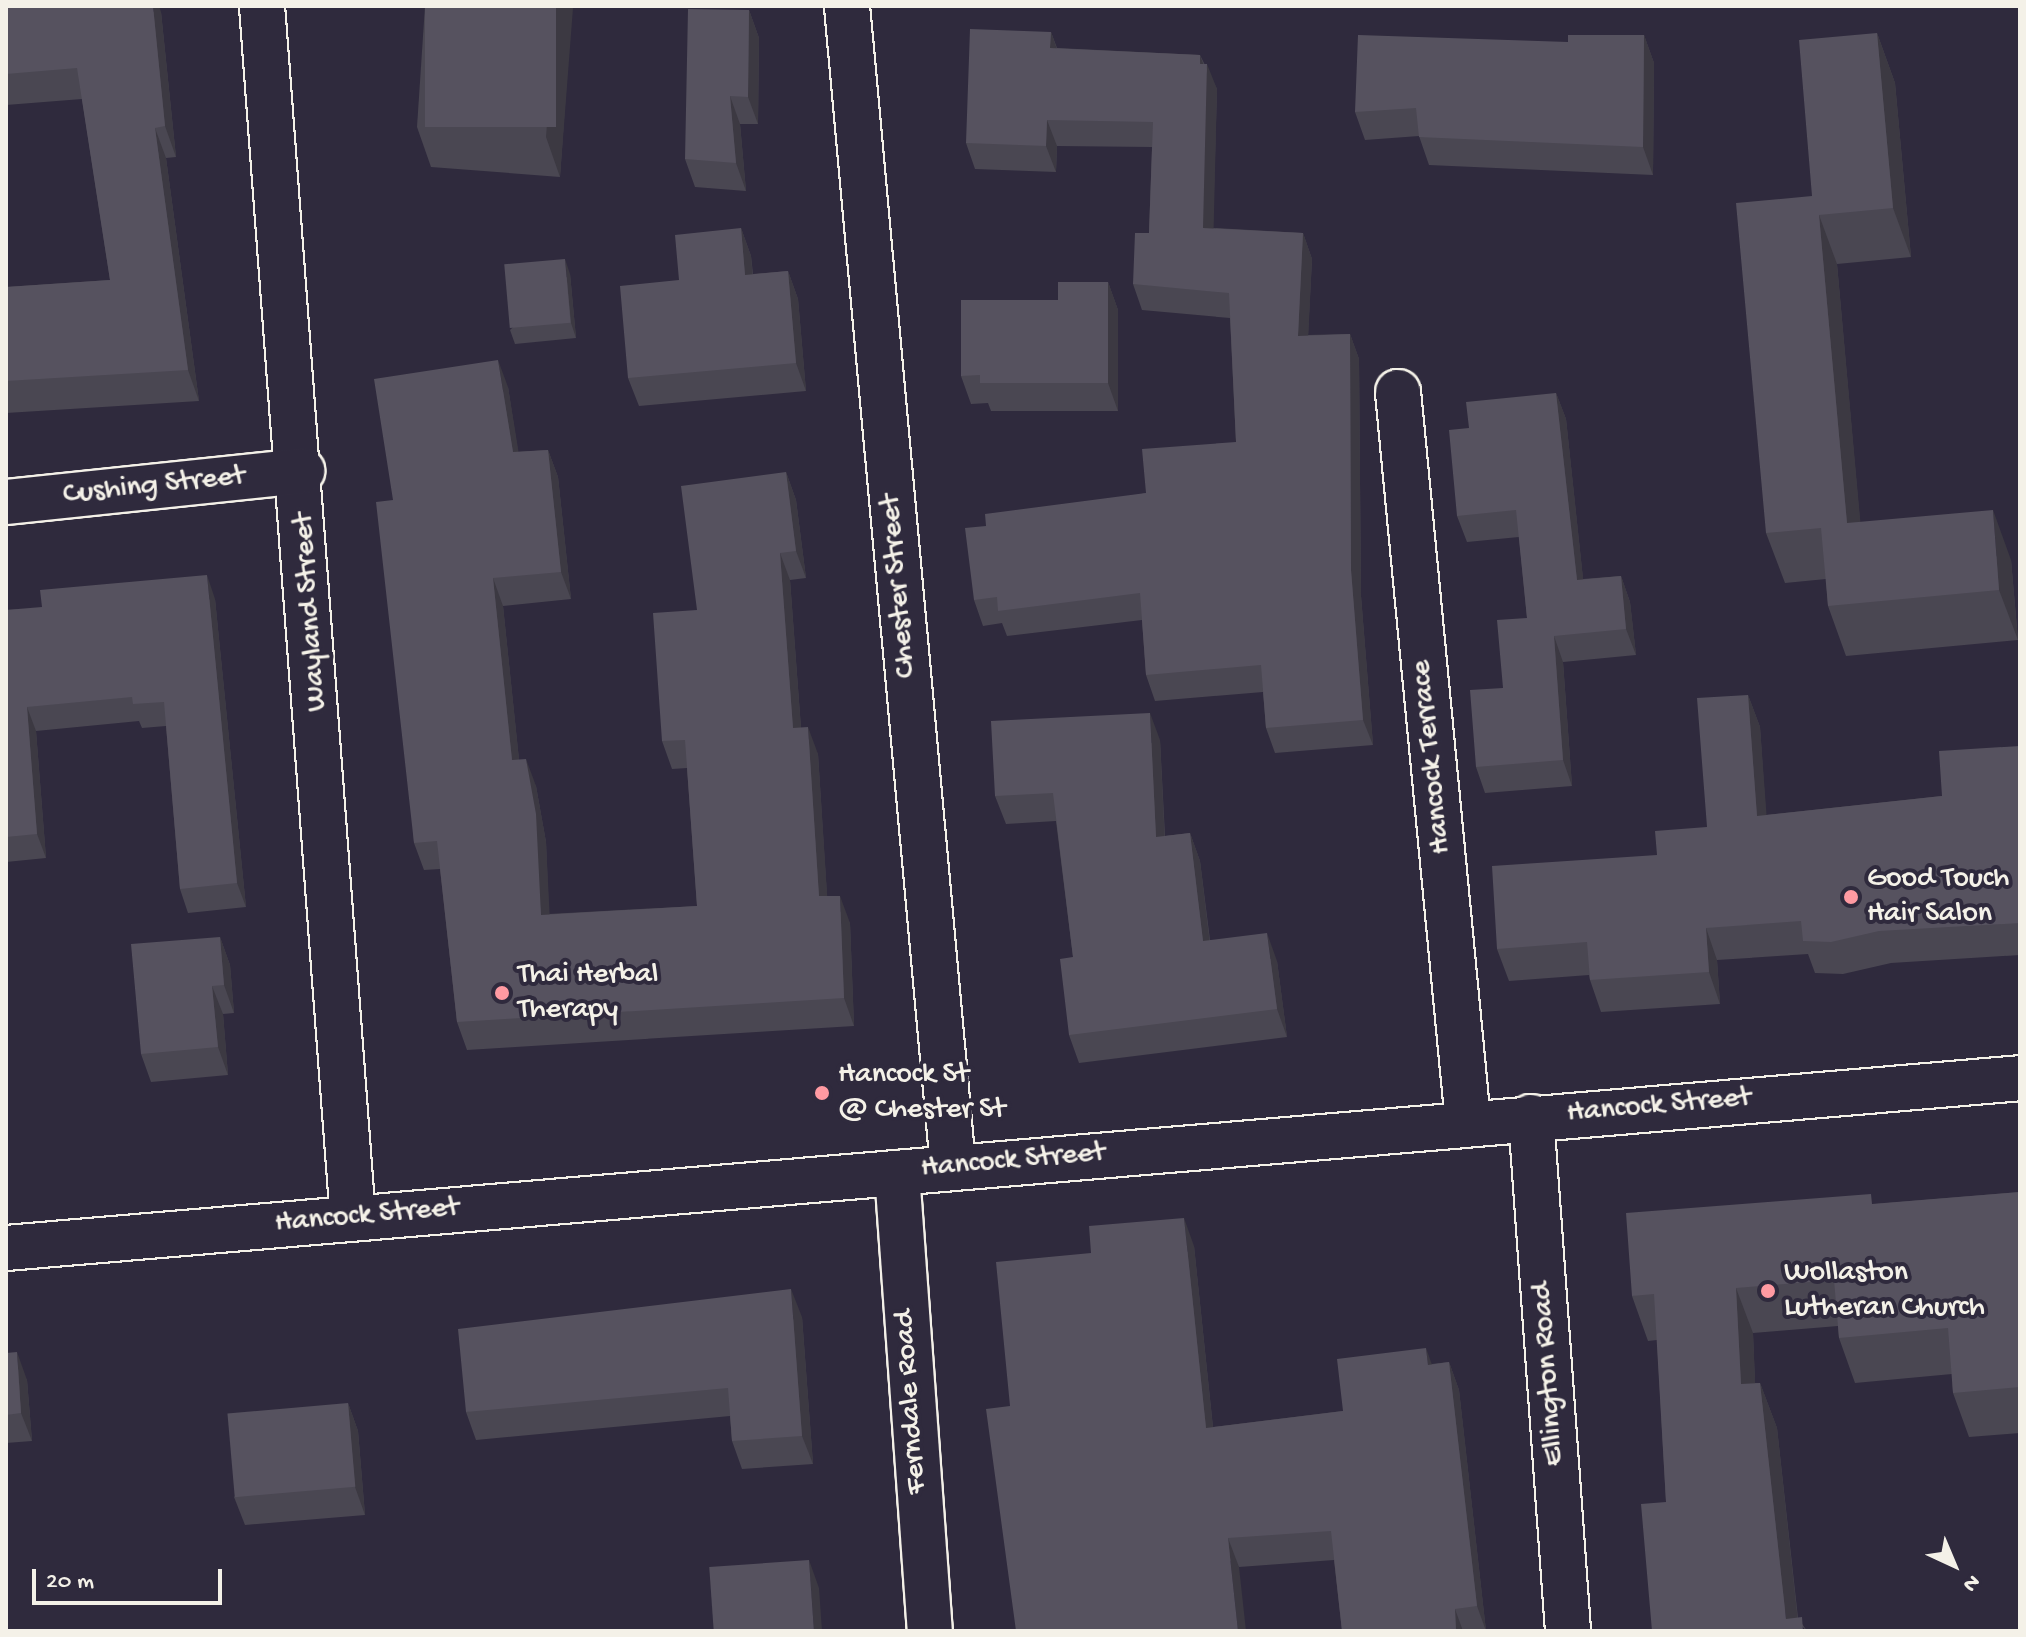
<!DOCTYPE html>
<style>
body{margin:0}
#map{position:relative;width:2026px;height:1637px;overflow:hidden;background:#2f2a3d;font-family:"Gochi Hand",sans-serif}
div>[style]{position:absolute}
.roads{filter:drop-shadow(2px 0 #f4f1e8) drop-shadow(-2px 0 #f4f1e8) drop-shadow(0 2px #f4f1e8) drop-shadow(0 -2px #f4f1e8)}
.minor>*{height:44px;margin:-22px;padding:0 22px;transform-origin:22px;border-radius:22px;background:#2f2a3d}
.primary>*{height:44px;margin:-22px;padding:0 22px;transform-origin:22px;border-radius:22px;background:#2f2a3d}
.wall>*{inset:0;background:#4a4752}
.shaded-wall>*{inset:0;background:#3c3942}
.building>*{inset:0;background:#56525f;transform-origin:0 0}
.dots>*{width:22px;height:22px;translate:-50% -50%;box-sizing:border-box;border:4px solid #2f2a3d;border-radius:50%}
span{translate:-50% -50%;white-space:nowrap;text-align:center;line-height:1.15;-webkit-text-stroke:8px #2f2a3d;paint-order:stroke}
.street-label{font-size:30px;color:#f4f1e8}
.poi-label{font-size:30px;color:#f4f1e8}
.left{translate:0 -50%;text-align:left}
.frame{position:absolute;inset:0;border:8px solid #f4f1e8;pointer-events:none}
.north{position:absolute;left:1914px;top:1525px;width:80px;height:80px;-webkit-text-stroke:6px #2f2a3d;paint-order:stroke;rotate:136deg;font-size:22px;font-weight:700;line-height:32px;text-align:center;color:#f4f1e8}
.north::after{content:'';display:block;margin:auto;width:28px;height:36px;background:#f4f1e8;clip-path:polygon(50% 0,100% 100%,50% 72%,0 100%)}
.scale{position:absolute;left:32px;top:1569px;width:190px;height:36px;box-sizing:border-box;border:4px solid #f4f1e8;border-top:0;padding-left:10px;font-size:24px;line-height:28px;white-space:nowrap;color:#f4f1e8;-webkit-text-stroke:6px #2f2a3d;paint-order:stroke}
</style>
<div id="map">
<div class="roads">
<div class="minor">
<div style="left:262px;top:6px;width:1216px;rotate:85.71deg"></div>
<div style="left:847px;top:6px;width:1166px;rotate:84.78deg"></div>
<div style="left:1398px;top:392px;width:733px;rotate:84.52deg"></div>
<div style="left:6px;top:502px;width:298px;rotate:-6deg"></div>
<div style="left:1531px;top:1117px;width:515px;rotate:85.88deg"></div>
<div style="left:897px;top:1173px;width:459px;rotate:85.9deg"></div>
</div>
<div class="primary">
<div style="left:6px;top:1248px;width:2021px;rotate:-4.82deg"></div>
</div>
</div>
<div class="wall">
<div style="clip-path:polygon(6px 6px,161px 12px,176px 157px,166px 158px,199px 401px,6px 413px,6px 287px,110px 280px,82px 99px,6px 105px)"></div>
<div style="clip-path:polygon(425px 6px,572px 6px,560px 177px,431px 167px,417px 127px)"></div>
<div style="clip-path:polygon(749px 10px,759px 38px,758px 124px,740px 124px,746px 191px,695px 187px,685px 159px)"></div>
<div style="clip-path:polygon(1051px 32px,1057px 48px,1200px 55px,1217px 89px,1213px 228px,1303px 233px,1312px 259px,1308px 335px,1350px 334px,1359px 359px,1361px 596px,1373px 745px,1275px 753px,1266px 728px,1263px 692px,1155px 701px,1146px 675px,1142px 620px,1007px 636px,1002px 623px,983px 626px,974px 600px,986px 526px,1146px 493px,1236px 442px,1230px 318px,1142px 310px,1133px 284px,1149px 233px,1152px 147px,1057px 146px,1056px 172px,975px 169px,966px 143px)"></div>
<div style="clip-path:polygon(1877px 33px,1895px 83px,1911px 257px,1837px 264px,1860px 522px,2011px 560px,2018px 640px,1846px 656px,1828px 606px,1826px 579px,1785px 583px,1766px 533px,1812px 196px)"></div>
<div style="clip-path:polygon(1644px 35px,1654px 63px,1653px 175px,1429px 165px,1419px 136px,1365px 140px,1355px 112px,1568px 42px)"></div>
<div style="clip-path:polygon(741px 228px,751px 256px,753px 274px,788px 271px,798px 299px,806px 391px,639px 406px,628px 378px,679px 280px)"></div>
<div style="clip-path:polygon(570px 274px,576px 338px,515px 344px,510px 330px)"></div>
<div style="clip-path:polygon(1108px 282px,1118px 310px,1118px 411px,991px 411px,988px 403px,971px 404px,961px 376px,1058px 300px)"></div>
<div style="clip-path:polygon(508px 387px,518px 452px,548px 450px,558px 477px,571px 599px,503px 606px,519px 760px,536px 786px,546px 842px,549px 914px,697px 906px,687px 768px,672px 769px,662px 741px,697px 610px,786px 472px,796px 500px,806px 578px,790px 580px,801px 728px,818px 754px,827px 896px,850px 923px,854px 1026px,467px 1050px,457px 1022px,440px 869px,424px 870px,414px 843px,393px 500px)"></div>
<div style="clip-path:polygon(1556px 393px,1566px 419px,1583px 579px,1621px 576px,1630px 602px,1636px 655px,1563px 662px,1572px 786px,1485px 793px,1476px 767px,1527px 618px,1519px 537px,1467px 542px,1457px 516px,1469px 428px)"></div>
<div style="clip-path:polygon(215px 599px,246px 907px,188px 913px,180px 889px,166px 726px,142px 728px,139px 721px,36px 731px,46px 858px,6px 862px,6px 610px)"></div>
<div style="clip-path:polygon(1748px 695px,1760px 727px,1766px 815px,1942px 796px,2020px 746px,2020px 955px,1891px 963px,1843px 974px,1815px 973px,1808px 954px,1717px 960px,1720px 1004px,1601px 1012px,1590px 980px,1589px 975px,1509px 981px,1497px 949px,1707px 827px)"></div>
<div style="clip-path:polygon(1160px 740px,1165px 836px,1190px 833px,1200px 861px,1210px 940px,1277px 961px,1287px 1037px,1079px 1063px,1069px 1035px,1073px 957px,1056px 821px,1006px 824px,995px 796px)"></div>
<div style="clip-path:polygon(220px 937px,230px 965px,234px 1013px,223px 1014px,228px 1075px,151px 1082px,141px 1054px)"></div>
<div style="clip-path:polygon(2020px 1192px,2020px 1433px,1969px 1437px,1953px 1393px,1952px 1374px,1855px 1383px,1839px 1338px,1838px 1326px,1753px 1333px,1755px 1383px,1760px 1383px,1777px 1428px,1798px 1618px,1807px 1631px,1666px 1502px,1657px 1340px,1648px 1341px,1632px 1296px,1875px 1204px)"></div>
<div style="clip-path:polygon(1194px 1246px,1213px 1427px,1343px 1411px,1432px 1364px,1449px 1362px,1459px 1390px,1486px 1631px,1342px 1631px,1334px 1560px,1239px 1567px,1010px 1406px)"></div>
<div style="clip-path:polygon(802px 1317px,813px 1464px,742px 1469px,732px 1441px,730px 1416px,476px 1440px,466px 1412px)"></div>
<div style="clip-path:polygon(6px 1353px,27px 1380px,32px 1441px,6px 1443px)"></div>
<div style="clip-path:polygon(348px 1403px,358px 1431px,365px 1515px,245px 1525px,234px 1497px)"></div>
</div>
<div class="shaded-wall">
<div style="clip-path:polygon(153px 6px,159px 6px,161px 12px,176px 157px,165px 126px)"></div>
<div style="clip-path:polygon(556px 6px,572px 6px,573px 8px,560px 177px,546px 137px)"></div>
<div style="clip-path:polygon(749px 10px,759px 38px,758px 124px,748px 97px)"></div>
<div style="clip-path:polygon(1051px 32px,1060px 58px,1050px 48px)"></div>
<div style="clip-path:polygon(1877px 33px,1895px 83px,1911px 257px,1893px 208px)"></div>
<div style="clip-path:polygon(1644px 35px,1654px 63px,1653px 175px,1643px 147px)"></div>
<div style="clip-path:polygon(1200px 55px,1207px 74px,1207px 64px,1217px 89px,1213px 253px,1203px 228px)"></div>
<div style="clip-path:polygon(730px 96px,740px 124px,746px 191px,736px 163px)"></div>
<div style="clip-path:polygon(1047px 120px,1057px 146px,1056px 172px,1046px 146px)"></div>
<div style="clip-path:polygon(155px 128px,166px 158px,199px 401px,188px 370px)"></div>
<div style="clip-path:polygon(1819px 215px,1837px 264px,1865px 573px,1847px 523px)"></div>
<div style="clip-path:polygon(741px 228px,751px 256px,755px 303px,745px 275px)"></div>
<div style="clip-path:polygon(1303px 233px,1312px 259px,1307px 362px,1298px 336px)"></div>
<div style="clip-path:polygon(565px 259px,570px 274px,576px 338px,571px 323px)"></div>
<div style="clip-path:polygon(788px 271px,798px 299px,806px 391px,796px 363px)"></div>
<div style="clip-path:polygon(1108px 282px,1118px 310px,1118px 411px,1108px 383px)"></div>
<div style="clip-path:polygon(1350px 334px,1359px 359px,1361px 596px,1373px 745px,1363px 720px,1351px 570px)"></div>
<div style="clip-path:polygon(498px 360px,508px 387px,523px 479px,513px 452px)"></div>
<div style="clip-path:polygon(1556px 393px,1566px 419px,1586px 606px,1577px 580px)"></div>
<div style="clip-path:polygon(548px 450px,558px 477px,571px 599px,561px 572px)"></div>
<div style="clip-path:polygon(786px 472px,796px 500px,806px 578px,796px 551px)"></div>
<div style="clip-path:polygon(1993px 510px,2011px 560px,2018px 640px,1999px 590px)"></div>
<div style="clip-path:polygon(780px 553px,790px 580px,803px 755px,793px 728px)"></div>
<div style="clip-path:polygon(207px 575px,215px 599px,246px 907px,237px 883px)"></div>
<div style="clip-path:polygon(1621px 576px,1630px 602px,1636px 655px,1626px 629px)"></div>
<div style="clip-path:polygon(493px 578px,503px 606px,522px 788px,512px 760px)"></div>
<div style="clip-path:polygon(1554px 636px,1563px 662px,1572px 786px,1563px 760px)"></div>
<div style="clip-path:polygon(1748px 695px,1760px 727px,1769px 848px,1757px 816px)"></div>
<div style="clip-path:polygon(27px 707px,36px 731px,46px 858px,37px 834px)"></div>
<div style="clip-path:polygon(1150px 713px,1160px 740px,1166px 865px,1156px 837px)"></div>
<div style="clip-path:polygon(808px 727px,818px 754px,829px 924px,819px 896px)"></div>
<div style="clip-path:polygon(526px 759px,536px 786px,546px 842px,551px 942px,541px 915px)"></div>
<div style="clip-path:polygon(1190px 833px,1200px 861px,1213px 969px,1203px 941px)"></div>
<div style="clip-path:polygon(840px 896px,850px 923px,854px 1026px,844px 998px)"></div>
<div style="clip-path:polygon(1706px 928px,1717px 960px,1720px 1004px,1709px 972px)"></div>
<div style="clip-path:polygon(1267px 933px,1277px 961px,1287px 1037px,1277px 1009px)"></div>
<div style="clip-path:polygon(220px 937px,230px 965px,234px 1013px,224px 985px)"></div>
<div style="clip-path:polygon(212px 986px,223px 1014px,228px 1075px,218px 1047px)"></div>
<div style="clip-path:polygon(1184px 1218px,1194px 1246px,1216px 1457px,1206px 1428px)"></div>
<div style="clip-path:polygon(1736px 1288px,1753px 1333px,1757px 1429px,1741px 1384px)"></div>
<div style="clip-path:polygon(791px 1289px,802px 1317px,813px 1464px,802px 1436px)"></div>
<div style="clip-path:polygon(1426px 1348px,1436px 1376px,1428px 1365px)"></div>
<div style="clip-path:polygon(17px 1352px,27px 1380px,32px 1441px,21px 1413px)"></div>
<div style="clip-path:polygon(1449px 1362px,1459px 1390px,1486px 1631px,1477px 1606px)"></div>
<div style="clip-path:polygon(1760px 1383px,1777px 1428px,1799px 1631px,1786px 1619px)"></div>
<div style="clip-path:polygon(348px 1403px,358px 1431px,365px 1515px,355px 1487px)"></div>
<div style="clip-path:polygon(1228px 1538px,1239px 1567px,1246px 1631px,1238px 1631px)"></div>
<div style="clip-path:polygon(809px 1560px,819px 1588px,822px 1631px,814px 1631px)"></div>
<div style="clip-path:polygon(1455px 1609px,1463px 1631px,1456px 1631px)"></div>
</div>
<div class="building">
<div style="clip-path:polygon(6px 6px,153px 6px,165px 126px,155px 128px,188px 370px,6px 381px,6px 287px,110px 280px,77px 68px,6px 74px)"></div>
<div style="left:425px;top:6px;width:131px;height:121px"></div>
<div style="clip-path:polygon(688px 9px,749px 10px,748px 97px,730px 96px,736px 163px,685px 159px)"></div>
<div style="clip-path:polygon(970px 29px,1051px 32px,1050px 48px,1200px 55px,1200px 64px,1207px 64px,1203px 228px,1303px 233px,1298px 336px,1350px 334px,1351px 570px,1363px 720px,1266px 728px,1261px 665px,1146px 675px,1140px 593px,998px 611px,997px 597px,974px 600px,965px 528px,986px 526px,985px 514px,1146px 493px,1142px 449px,1236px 442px,1229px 293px,1133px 284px,1135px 233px,1149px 233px,1153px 122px,1047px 120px,1046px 146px,966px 143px)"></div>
<div style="clip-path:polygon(1877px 33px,1893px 208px,1819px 215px,1847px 523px,1993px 510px,1999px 590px,1828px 606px,1821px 528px,1766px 533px,1736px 203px,1812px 196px,1799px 40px)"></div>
<div style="clip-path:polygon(1358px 35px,1568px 42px,1568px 35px,1644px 35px,1643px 147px,1419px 137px,1416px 108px,1355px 112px)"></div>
<div style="clip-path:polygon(741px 228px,745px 275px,788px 271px,796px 363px,628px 378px,620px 286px,679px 280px,675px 235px)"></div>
<div style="left:565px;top:259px;width:64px;height:61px;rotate:85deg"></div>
<div style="clip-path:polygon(1058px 282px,1108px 282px,1108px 383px,980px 383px,980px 375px,961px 376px,961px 300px,1058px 300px)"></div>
<div style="clip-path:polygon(498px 360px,513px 452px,548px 450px,561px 572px,493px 578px,512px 760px,526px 759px,536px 814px,541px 915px,697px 906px,685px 740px,662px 741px,653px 613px,697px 610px,681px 486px,786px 472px,796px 551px,780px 553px,793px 728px,808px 727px,819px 896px,840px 896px,844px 998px,457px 1022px,437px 841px,414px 843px,376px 502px,393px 500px,374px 379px)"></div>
<div style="clip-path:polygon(1556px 393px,1577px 580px,1621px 576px,1626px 629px,1554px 636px,1563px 760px,1476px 767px,1470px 690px,1503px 688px,1497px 620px,1527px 618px,1516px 510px,1457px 516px,1449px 430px,1469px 428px,1466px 402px)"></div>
<div style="clip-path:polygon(207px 575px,237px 883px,180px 889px,164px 702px,133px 704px,132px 697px,27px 707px,37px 834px,6px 837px,6px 610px,42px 607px,40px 590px)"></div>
<div style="clip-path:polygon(1748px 695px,1757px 816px,1942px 796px,1939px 751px,2020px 746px,2020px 923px,1879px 931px,1831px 942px,1803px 941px,1801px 921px,1706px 928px,1709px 972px,1590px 980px,1587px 942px,1497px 949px,1492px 866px,1657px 855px,1655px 831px,1707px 827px,1697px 698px)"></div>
<div style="clip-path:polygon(1150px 713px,1156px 837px,1190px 833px,1203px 941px,1267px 933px,1277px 1009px,1069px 1035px,1060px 959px,1073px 957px,1053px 793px,995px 796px,991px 721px)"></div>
<div style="clip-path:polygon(220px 937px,224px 985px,212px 986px,218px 1047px,141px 1054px,131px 944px)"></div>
<div style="clip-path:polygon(2020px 1192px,2020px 1387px,1953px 1393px,1948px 1328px,1839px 1338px,1834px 1280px,1736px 1288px,1741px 1384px,1760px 1383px,1786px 1619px,1802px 1617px,1803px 1631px,1652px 1631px,1641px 1504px,1666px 1502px,1654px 1294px,1632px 1296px,1626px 1213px,1871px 1194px,1872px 1204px)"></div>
<div style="clip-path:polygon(1184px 1218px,1206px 1428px,1343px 1411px,1337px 1359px,1426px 1348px,1428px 1365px,1449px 1362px,1477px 1606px,1455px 1609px,1456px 1631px,1342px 1631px,1331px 1531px,1228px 1538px,1238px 1631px,1016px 1631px,986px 1409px,1010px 1406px,996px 1262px,1091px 1253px,1089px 1226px)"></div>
<div style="clip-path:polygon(791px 1289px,802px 1436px,732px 1441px,728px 1388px,466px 1412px,458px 1329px)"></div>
<div style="clip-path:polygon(17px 1352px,21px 1413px,6px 1415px,6px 1353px)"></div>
<div style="left:348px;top:1403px;width:84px;height:121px;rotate:85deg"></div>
<div style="left:809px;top:1560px;width:71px;height:100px;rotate:86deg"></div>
</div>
<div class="dots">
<div style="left:1851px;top:897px;background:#ff9aa2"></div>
<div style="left:502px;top:993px;background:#ff9aa2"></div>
<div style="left:822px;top:1093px;background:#ff9aa2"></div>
<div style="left:1768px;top:1291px;background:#ff9aa2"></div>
</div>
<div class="street-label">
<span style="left:154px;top:487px;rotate:-6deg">Cushing Street</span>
<span style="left:900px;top:586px;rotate:-95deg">Chester Street</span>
<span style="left:312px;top:612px;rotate:-94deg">Wayland Street</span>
<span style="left:1433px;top:757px;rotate:-96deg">Hancock Terrace</span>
<span style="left:1659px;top:1107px;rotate:-5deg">Hancock Street</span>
<span style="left:1013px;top:1162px;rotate:-5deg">Hancock Street</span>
<span style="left:367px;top:1217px;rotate:-5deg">Hancock Street</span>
<span style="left:1550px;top:1374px;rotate:-94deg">Ellington Road</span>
<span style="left:912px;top:1402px;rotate:-94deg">Ferndale Road</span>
</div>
<div class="poi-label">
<span class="left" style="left:1867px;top:897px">Good Touch<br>Hair Salon</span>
<span class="left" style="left:518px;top:993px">Thai Herbal<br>Therapy</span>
<span class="left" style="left:838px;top:1093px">Hancock St<br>@ Chester St</span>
<span class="left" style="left:1784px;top:1291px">Wollaston<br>Lutheran Church</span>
</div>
<div class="frame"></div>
<div class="north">N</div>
<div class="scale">20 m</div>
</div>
